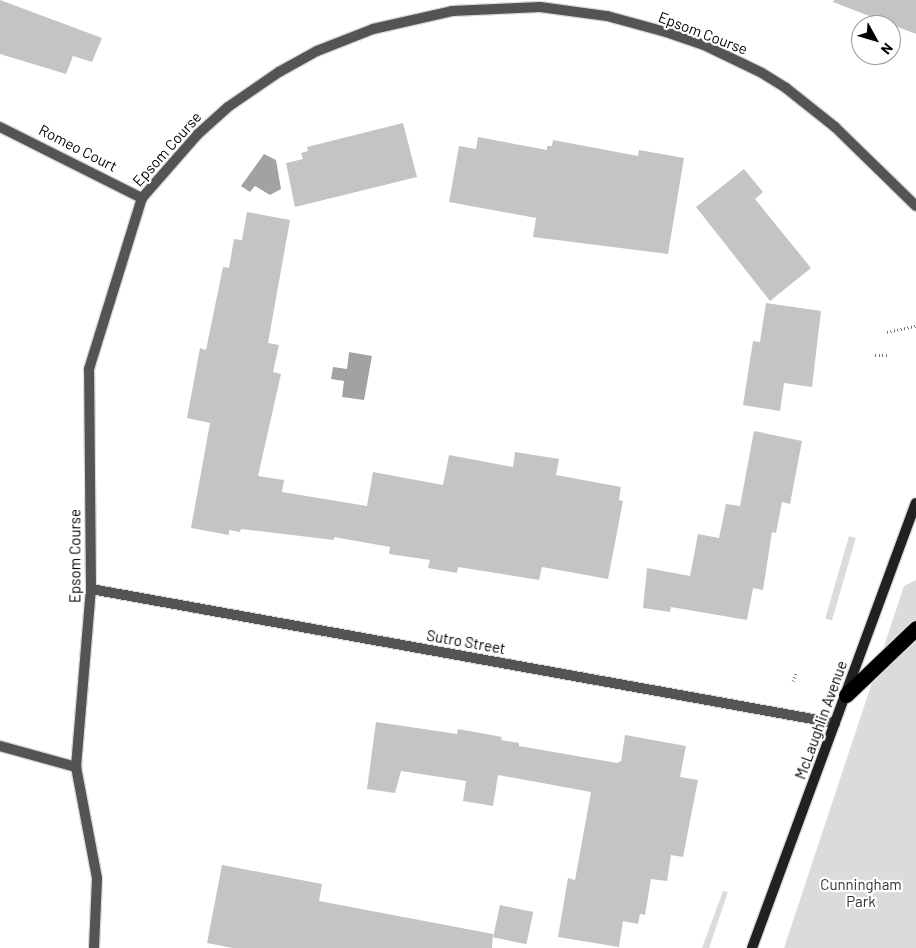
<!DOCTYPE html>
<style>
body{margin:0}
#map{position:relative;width:916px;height:948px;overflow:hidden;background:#fff;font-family:Barlow,sans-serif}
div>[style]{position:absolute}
.green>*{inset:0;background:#dbdbdb;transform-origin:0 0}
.water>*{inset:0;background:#a2a2a2}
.building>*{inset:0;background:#c4c4c4;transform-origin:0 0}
.path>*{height:3px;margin-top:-1.5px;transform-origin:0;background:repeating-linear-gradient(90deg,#767676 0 1px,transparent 0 3.5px)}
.roads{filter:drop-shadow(1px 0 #dbdbdb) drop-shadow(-1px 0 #dbdbdb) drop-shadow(0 1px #dbdbdb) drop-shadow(0 -1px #dbdbdb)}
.street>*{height:10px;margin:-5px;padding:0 5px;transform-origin:5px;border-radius:5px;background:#545454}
.secondary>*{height:10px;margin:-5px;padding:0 5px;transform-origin:5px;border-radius:5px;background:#212121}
.highway>*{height:15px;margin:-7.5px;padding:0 7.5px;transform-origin:7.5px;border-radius:7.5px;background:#000}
span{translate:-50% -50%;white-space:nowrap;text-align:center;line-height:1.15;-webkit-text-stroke:4.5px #fff;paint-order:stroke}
.street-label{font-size:15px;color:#000}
.park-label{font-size:15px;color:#323232}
.north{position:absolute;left:851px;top:15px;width:50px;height:50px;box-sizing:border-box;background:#fff;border:1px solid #999;border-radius:50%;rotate:129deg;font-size:14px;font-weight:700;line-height:20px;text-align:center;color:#000}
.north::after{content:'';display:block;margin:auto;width:18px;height:22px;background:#000;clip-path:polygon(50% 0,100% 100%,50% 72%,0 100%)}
</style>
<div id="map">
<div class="green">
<div style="left:849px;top:536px;width:7px;height:86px;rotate:16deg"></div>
<div style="clip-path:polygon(916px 580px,916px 948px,784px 948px,904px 586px)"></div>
<div style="clip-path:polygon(723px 891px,728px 892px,709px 948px,702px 948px)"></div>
</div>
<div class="water">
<div style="clip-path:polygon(264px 154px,276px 160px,281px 189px,270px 195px,255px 186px,250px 192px,241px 186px)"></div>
<div style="clip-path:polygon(349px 352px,372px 356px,364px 400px,342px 397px,344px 381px,331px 379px,333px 367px,347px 369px)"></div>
</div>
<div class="building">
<div style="clip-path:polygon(0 0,102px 38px,92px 62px,73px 56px,66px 74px,0 54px)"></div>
<div style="clip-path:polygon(834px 0,916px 0,916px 34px,833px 2px)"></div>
<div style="clip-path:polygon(403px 123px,417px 177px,295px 207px,286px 163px,303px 159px,301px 153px,308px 151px,307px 147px)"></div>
<div style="clip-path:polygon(478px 137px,547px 150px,547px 146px,552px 146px,553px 140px,638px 156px,639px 150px,684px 158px,668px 254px,533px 237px,536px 218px,449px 202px,459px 146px,476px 149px)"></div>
<div style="clip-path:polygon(744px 169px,763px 192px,755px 199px,811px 268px,770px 301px,696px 207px)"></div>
<div style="clip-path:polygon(247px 212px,290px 220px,268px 343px,279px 345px,273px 372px,281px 374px,258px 476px,284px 480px,282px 492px,367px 506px,373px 472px,443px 485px,449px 455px,513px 467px,515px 452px,559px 459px,556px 475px,621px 487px,619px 500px,623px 501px,608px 579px,542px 567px,539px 580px,458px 567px,457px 573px,428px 568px,430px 560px,389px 554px,390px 547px,334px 537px,334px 540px,241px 529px,240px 532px,229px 530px,229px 535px,191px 528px,210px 423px,187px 418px,200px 348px,206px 350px,223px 267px,229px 268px,234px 239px,242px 240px)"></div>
<div style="clip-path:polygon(766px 303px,821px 311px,812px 387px,784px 383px,780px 411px,743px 405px,753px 341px,760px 342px)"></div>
<div style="clip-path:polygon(754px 431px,802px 441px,790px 504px,782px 502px,776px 533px,772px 532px,763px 590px,753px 588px,747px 620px,671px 607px,670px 612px,643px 608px,647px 568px,690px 576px,698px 534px,719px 538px,726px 504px,740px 506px)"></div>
<div style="clip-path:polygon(376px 722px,457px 734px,458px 729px,502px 737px,501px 740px,519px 743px,519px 746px,617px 763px,621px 761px,625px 735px,686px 746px,680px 777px,698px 780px,683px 857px,671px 855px,667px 881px,651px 879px,645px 915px,640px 914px,638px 924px,623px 921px,619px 947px,558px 937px,568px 878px,575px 880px,591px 792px,498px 775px,493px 806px,463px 801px,466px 781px,401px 771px,395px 793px,367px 789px)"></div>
<div style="clip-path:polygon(222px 865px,322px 884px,319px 901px,493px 934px,492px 948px,233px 948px,207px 943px)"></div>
<div style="left:500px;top:905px;width:34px;height:33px;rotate:12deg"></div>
</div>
<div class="path">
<div style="left:887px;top:332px;width:30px;rotate:-12deg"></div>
<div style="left:875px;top:355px;width:12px"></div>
<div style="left:793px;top:681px;width:8px;rotate:-67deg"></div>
</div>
<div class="roads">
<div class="street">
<div style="left:0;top:127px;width:159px;rotate:26.6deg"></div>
<div style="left:91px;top:589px;width:756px;rotate:10.21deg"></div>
<div style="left:0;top:746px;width:79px;rotate:15.4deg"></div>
<div style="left:94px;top:948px;width:70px;rotate:-87.5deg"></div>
<div style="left:97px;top:878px;width:113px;rotate:-100.7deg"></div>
<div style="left:76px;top:767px;width:179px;rotate:-85.2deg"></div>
<div style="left:91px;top:589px;width:220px;rotate:-90.5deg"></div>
<div style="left:89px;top:369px;width:179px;rotate:-72.8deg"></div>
<div style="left:142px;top:198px;width:85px;rotate:-48.8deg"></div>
<div style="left:198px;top:134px;width:40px;rotate:-42deg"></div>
<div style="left:228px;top:107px;width:62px;rotate:-34.5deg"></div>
<div style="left:279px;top:72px;width:43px;rotate:-28.9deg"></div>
<div style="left:317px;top:51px;width:60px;rotate:-21.4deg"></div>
<div style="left:373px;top:29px;width:81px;rotate:-12.8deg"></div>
<div style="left:452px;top:11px;width:88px;rotate:-2.6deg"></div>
<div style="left:540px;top:7px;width:68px;rotate:7.7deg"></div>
<div style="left:607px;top:16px;width:61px;rotate:15.2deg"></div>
<div style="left:666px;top:32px;width:40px;rotate:18.9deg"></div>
<div style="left:704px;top:45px;width:64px;rotate:25.8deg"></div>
<div style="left:762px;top:73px;width:28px;rotate:32deg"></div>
<div style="left:786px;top:88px;width:63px;rotate:38.5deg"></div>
<div style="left:835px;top:127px;width:113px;rotate:44.3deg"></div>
</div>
<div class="secondary">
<div style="left:752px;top:948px;width:474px;rotate:-69.8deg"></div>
</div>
<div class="highway">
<div style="left:846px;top:695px;width:97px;rotate:-43.7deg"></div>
</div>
</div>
<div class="street-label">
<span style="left:703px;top:33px;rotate:21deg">Epsom Course</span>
<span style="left:78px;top:148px;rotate:27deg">Romeo Court</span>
<span style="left:167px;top:149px;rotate:-48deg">Epsom Course</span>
<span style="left:75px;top:556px;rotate:-90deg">Epsom Course</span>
<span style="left:466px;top:642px;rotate:10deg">Sutro Street</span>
<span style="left:821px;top:720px;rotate:-70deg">McLaughlin Avenue</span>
</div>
<div class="park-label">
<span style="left:861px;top:893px">Cunningham<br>Park</span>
</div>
<div class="north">N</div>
</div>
